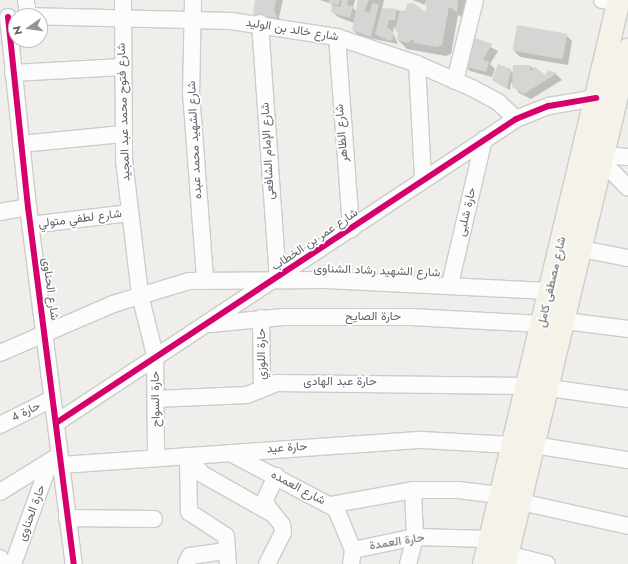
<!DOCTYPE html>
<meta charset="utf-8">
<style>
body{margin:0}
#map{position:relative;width:628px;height:564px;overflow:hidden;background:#efeeea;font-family:Jost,Vazirmatn,sans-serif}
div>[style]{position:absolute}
.shadow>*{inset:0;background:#0003}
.building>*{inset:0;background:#d6d5d3;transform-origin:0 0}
.roads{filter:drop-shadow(1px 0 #cbcccc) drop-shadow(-1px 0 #cbcccc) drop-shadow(0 1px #cbcccc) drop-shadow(0 -1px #cbcccc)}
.minor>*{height:16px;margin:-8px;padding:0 8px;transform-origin:8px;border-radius:8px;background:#fdfcfc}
.primary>*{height:22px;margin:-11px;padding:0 11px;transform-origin:11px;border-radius:11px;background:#f4f2e9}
.cycleway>*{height:6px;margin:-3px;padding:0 3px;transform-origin:3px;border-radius:3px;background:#d6006c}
span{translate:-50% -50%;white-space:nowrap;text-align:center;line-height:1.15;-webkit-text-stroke:3.5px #fff;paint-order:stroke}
.street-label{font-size:12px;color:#5f6368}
.north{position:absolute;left:8px;top:8px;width:40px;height:40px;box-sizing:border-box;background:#fff;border:1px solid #bfc1c3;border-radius:50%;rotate:257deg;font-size:11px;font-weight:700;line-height:16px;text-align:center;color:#5f6368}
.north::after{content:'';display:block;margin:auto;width:14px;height:18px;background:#919496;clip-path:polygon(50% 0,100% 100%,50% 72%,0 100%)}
</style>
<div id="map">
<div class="shadow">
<div style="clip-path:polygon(256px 0,283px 0,279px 17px,282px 23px,260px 20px,254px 14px)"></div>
<div style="clip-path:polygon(355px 0,353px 8px,357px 12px,358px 0,384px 0,382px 9px,427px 13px,429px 0,470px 0,466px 20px,458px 15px,451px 54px,446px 56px,407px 49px,398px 40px,400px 33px,394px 27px,393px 33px,398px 44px,359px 36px,353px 30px,354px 23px,338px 17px,332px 11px,332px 4px,320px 0)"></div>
<div style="clip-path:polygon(413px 0,426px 0,425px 5px)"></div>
<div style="clip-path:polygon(566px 35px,572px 41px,568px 65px,520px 57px,514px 51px)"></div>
<div style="clip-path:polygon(473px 38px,498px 51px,490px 64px,495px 69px,492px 77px,470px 71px,464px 65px)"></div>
<div style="clip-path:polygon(530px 66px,545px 76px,549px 72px,556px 74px,562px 80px,531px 99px,519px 93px,511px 82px,510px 90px,496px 82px,510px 70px,513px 73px)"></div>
</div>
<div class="building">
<div style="clip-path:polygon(255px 0,276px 0,274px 10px,277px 18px,253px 14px)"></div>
<div style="clip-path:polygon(329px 0,340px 0,338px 5px,329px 3px)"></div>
<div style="clip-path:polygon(342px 0,348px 0,347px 5px,353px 6px,350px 18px,331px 12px,332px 5px,340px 7px)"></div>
<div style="clip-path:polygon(358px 0,369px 0,364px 11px,370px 12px,372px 3px,379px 4px,371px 37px,352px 30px)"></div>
<div style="clip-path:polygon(426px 0,458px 0,457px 12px,449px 7px,442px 45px,436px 47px,414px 43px,413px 39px,408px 43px,397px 40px,398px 33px,395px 29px,400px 10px,405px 12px,407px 4px,413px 3px,426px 12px)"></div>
<div style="clip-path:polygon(382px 8px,397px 9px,395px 20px,389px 20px,387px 27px,393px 32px,393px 39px,389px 41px,375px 34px)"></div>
<div style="left:517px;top:25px;width:51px;height:26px;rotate:10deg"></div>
<div style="clip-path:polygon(473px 37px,492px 44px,483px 60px,489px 62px,486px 72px,463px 66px)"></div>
<div style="clip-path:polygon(498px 64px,511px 69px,507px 89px,492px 80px)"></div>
<div style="clip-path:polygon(513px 65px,530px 65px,531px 71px,535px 67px,545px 75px,548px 70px,557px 73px,524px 94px,512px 87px)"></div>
</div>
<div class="roads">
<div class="minor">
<div style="left:26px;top:0;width:16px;rotate:83deg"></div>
<div style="left:123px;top:0;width:160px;rotate:89.6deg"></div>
<div style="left:124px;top:160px;width:136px;rotate:83.2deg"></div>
<div style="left:140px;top:295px;width:62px;rotate:76deg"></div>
<div style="left:155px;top:355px;width:103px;rotate:89.4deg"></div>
<div style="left:193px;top:0;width:92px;rotate:91.2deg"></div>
<div style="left:191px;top:92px;width:188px;rotate:85.7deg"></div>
<div style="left:602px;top:0;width:16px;rotate:11deg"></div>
<div style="left:25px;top:16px;width:206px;rotate:1.4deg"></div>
<div style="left:231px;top:21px;width:107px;rotate:8.6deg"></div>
<div style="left:337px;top:37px;width:84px;rotate:18.6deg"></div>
<div style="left:417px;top:64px;width:60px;rotate:23.6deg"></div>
<div style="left:472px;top:88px;width:30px;rotate:28deg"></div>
<div style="left:498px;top:102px;width:25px;rotate:43deg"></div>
<div style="left:8px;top:17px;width:191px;rotate:84deg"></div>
<div style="left:28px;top:207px;width:360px;rotate:82.7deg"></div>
<div style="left:260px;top:23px;width:257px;rotate:86deg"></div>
<div style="left:337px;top:37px;width:193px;rotate:85.8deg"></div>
<div style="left:417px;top:64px;width:115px;rotate:87deg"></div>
<div style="left:13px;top:73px;width:109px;rotate:-3.2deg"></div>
<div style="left:455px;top:81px;width:83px;rotate:-76.1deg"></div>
<div style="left:21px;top:144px;width:102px;rotate:-5.6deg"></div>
<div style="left:604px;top:155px;width:24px;rotate:5deg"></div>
<div style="left:602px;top:161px;width:37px;rotate:46deg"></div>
<div style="left:0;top:212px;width:28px;rotate:-10deg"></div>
<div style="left:30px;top:225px;width:100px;rotate:-6.9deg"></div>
<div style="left:582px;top:249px;width:47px;rotate:11.1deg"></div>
<div style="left:450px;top:284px;width:149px;rotate:-76.8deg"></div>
<div style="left:261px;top:318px;width:71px;rotate:89.2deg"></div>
<div style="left:565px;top:321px;width:64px;rotate:7.2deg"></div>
<div style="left:210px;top:324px;width:74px;rotate:-5.4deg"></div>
<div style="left:284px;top:317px;width:127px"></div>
<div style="left:411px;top:317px;width:131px;rotate:3.1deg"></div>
<div style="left:0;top:353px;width:123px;rotate:-23.4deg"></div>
<div style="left:113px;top:304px;width:79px;rotate:-16.8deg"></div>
<div style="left:189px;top:281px;width:135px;rotate:-0.4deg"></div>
<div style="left:324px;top:280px;width:226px;rotate:2.8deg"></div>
<div style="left:549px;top:388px;width:80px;rotate:7.9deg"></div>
<div style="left:156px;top:399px;width:91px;rotate:-2.5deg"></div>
<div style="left:247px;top:395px;width:31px;rotate:-22deg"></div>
<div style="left:276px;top:383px;width:251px;rotate:0.7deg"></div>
<div style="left:56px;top:423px;width:551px;rotate:-33.46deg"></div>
<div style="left:516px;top:119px;width:35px;rotate:-22deg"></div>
<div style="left:549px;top:106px;width:48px;rotate:-9.7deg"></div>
<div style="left:0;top:425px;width:58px;rotate:-26.6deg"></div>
<div style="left:534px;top:445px;width:95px;rotate:9.1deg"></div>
<div style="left:230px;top:453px;width:120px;rotate:27.8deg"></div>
<div style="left:336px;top:509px;width:44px;rotate:67.5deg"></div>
<div style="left:353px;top:550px;width:14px;rotate:98deg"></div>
<div style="left:188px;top:456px;width:56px;rotate:89deg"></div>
<div style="left:189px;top:512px;width:44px;rotate:33deg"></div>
<div style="left:226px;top:536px;width:28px;rotate:86deg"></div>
<div style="left:188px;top:456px;width:23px;rotate:52deg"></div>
<div style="left:202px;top:474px;width:79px;rotate:29.5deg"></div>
<div style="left:61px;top:465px;width:362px;rotate:-4deg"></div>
<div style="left:422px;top:440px;width:91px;rotate:3.1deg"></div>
<div style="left:0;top:492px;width:62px;rotate:-31.9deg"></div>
<div style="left:521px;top:502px;width:110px;rotate:12.6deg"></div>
<div style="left:330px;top:505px;width:84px;rotate:-10.2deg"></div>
<div style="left:413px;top:490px;width:45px"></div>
<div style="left:458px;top:490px;width:42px;rotate:6.8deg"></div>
<div style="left:67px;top:518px;width:87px;rotate:0.7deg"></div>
<div style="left:353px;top:550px;width:63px;rotate:-11.8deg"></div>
<div style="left:415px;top:537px;width:75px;rotate:1.5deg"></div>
<div style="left:507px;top:554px;width:41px;rotate:14deg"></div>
<div style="left:0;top:558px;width:7px;rotate:63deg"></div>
<div style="left:13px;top:564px;width:109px;rotate:-70.2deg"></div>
<div style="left:186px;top:564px;width:9px;rotate:-63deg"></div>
<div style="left:190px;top:556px;width:37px;rotate:-8deg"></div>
<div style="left:267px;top:564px;width:35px;rotate:-63deg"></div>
<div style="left:283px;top:533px;width:8px;rotate:-97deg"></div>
<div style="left:282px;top:525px;width:29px;rotate:-128deg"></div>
<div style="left:264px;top:502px;width:29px;rotate:-65deg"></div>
<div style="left:408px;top:564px;width:28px;rotate:-75deg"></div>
<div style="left:415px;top:537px;width:47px;rotate:-92.4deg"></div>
</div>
<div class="primary">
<div style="left:484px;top:564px;width:580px;rotate:-76.54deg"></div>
<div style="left:505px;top:564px;width:529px;rotate:-76.54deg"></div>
</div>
</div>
<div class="cycleway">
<div style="left:8px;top:17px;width:191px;rotate:84deg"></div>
<div style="left:28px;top:207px;width:360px;rotate:82.7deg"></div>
<div style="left:56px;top:423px;width:551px;rotate:-33.46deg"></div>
<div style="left:516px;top:119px;width:35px;rotate:-22deg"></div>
<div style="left:549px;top:106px;width:48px;rotate:-9.7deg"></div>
</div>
<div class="street-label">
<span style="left:292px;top:30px;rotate:9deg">شارع خالد بن الوليد</span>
<span style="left:124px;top:112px;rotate:-92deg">شارع فتوح محمد عبد المجيد</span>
<span style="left:342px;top:133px;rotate:-95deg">شارع الظاهر</span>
<span style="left:195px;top:140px;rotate:-93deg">شارع الشهيد محمد عبده</span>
<span style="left:268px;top:151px;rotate:-93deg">شارع الإمام الشافعى</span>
<span style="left:467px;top:212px;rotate:-77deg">حارة شلبى</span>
<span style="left:80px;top:219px;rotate:-7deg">شارع لطفي متولي</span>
<span style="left:315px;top:240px;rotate:-34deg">شارع عمر بن الخطاب</span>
<span style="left:377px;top:271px;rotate:2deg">شارع الشهيد رشاد الشناوى</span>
<span style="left:552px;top:282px;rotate:-77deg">شارع مصطفى كامل</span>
<span style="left:50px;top:289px;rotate:82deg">شارع الحناوى</span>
<span style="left:373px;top:317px">حارة الصايح</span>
<span style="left:262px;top:354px;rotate:-90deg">حارة اللوزي</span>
<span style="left:340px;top:382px">حارة عبد الهادى</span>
<span style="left:156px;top:399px;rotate:-91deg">حارة السواح</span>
<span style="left:26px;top:412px;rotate:-26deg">حارة 4</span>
<span style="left:287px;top:448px;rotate:-4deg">حارة عيد</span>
<span style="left:298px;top:488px;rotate:28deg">شارع العمده</span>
<span style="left:32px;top:513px;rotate:-70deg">حارة الحناوى</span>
<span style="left:397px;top:542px;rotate:-9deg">حارة العمدة</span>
</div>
<div class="north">N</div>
</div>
